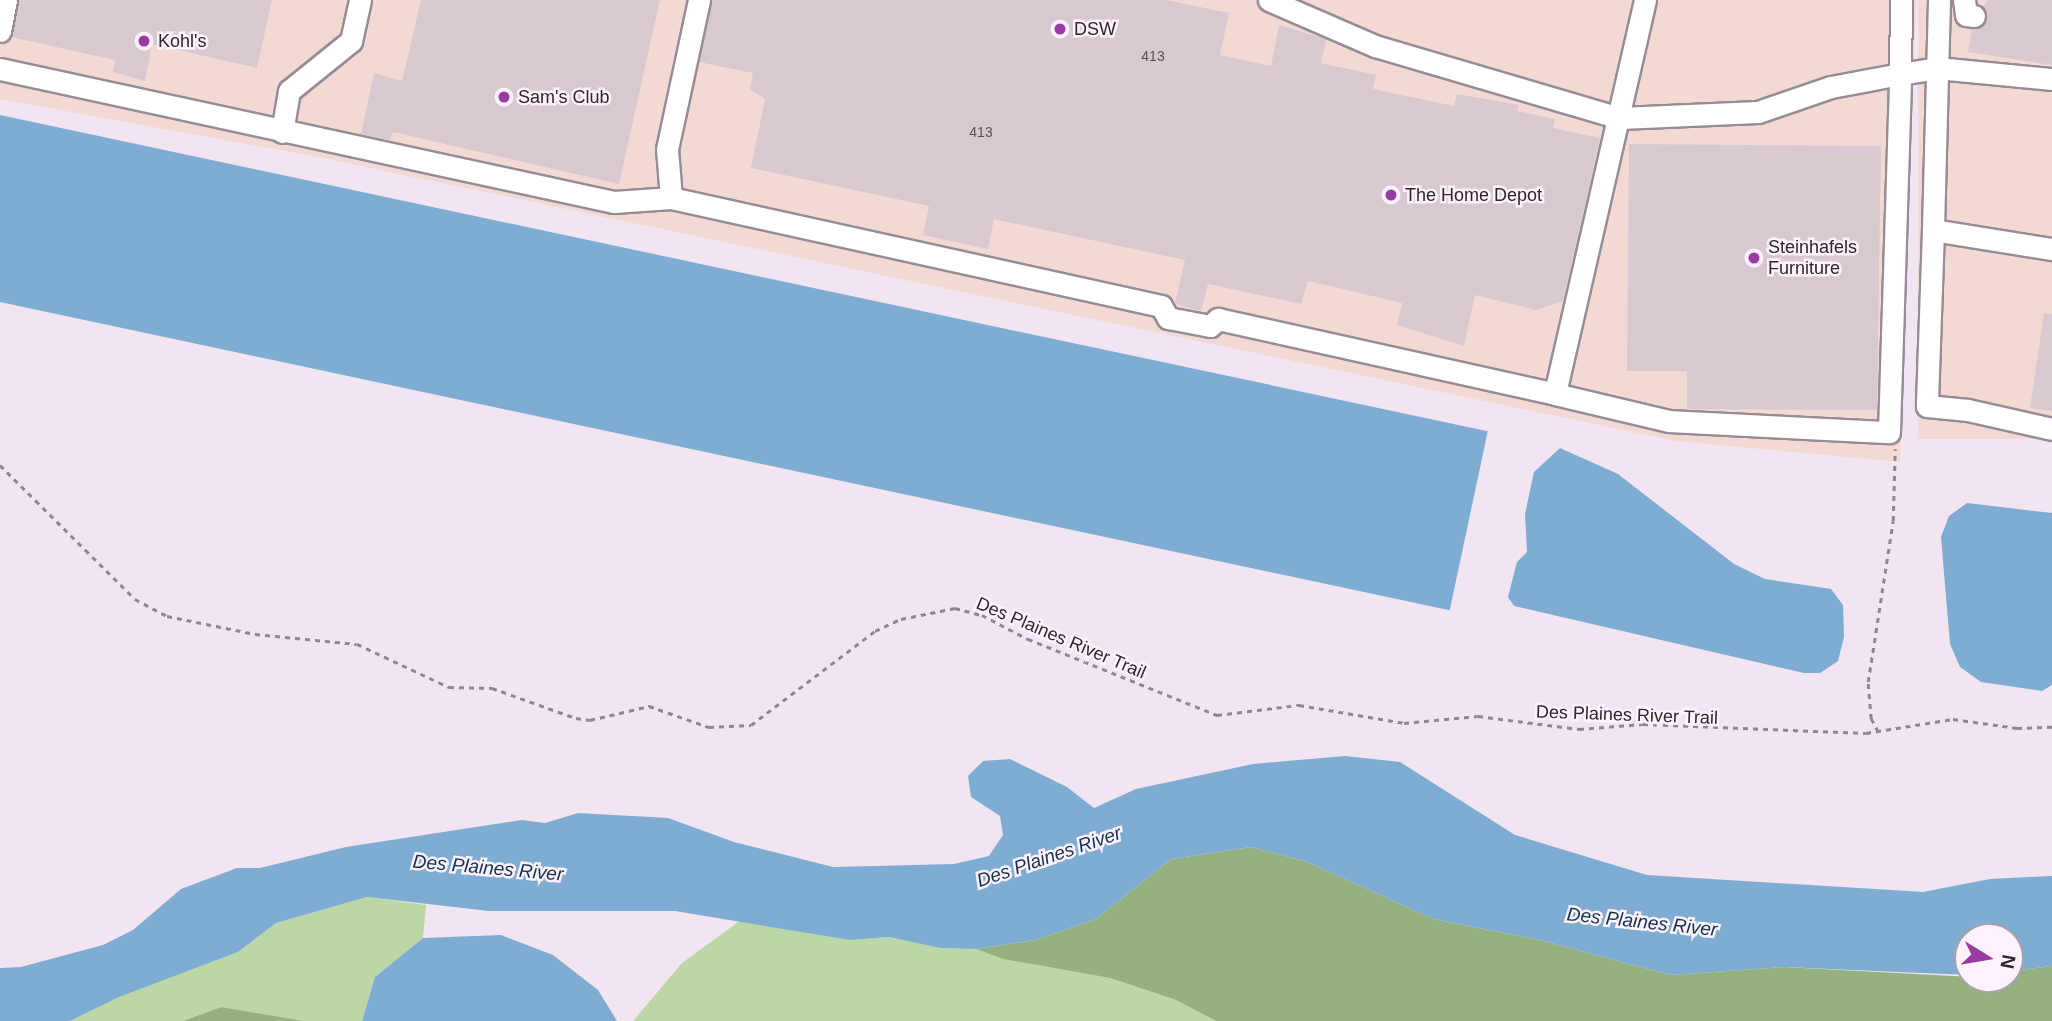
<!DOCTYPE html>
<style>
body{margin:0}
#map{position:relative;width:2052px;height:1021px;overflow:hidden;background:#f0e5f1;font-family:Helvetica,sans-serif}
div>[style]{position:absolute}
.commercial>*{inset:0;background:#f3d9d3;transform-origin:0 0}
.green>*{inset:0;background:#bbd7a6}
.forest>*{inset:0;background:#95b180}
.water>*{inset:0;background:#7facd2;transform-origin:0 0}
.building>*{inset:0;background:#d8c9d1}
.path>*{height:2.5px;margin-top:-1.25px;transform-origin:0;background:repeating-linear-gradient(90deg,#8f8790 0 5px,transparent 0 10px)}
.roads{filter:drop-shadow(2px 0 #968b96) drop-shadow(-2px 0 #968b96) drop-shadow(0 2px #968b96) drop-shadow(0 -2px #968b96)}
.minor>*{height:21px;margin:-10.5px;padding:0 10.5px;transform-origin:10.5px;border-radius:10.5px;background:#fff}
.dots>*{width:19px;height:19px;translate:-50% -50%;box-sizing:border-box;border:4px solid #fef2fe;border-radius:50%}
span{translate:-50% -50%;white-space:nowrap;text-align:center;line-height:1.15;-webkit-text-stroke:5px #fef2fe;paint-order:stroke}
.number-label{font-size:14px;color:#575055}
.number-label span{-webkit-text-stroke-width:0}
.poi-label{font-size:18px;color:#2c272c}
.left{translate:0 -50%;text-align:left}
.street-label{font-size:18px;color:#2c272c}
.water-label{font-size:19px;color:#10344e;font-style:italic}
.north{position:absolute;left:1954px;top:923px;width:70px;height:70px;box-sizing:border-box;background:#fef2fe;border:2px solid #aaa1aa;border-radius:50%;rotate:101deg;font-size:19px;font-weight:700;line-height:28px;text-align:center;color:#2c272c}
.north::after{content:'';display:block;margin:auto;width:24px;height:32px;background:#9a3ba4;clip-path:polygon(50% 0,100% 100%,50% 72%,0 100%)}
</style>
<div id="map">
<div class="commercial">
<div style="clip-path:polygon(0 0,1916px 0,1900px 462px,1676px 441px,318px 157px,0 99px)"></div>
<div style="left:1918px;top:0;width:134px;height:439px"></div>
</div>
<div class="green">
<div style="clip-path:polygon(367px 897px,426px 905px,423px 938px,375px 977px,362px 1021px,304px 1021px,221px 1007px,183px 1021px,70px 1021px,118px 997px,238px 952px,276px 923px)"></div>
<div style="clip-path:polygon(741px 920px,850px 940px,889px 937px,940px 948px,976px 949px,1003px 959px,1110px 978px,1176px 1000px,1216px 1021px,633px 1021px,682px 963px)"></div>
</div>
<div class="forest">
<div style="clip-path:polygon(1251px 847px,1308px 862px,1433px 919px,1540px 940px,1671px 975px,1784px 967px,2010px 979px,2010px 971px,2052px 966px,2052px 1021px,1216px 1021px,1176px 1000px,1110px 978px,1003px 959px,976px 949px,1035px 940px,1096px 919px,1171px 859px)"></div>
<div style="clip-path:polygon(221px 1007px,304px 1021px,183px 1021px)"></div>
</div>
<div class="water">
<div style="left:0;top:115px;width:1521px;height:183px;rotate:12deg"></div>
<div style="clip-path:polygon(1560px 448px,1618px 474px,1734px 564px,1765px 579px,1831px 589px,1843px 605px,1844px 637px,1838px 661px,1820px 673px,1804px 673px,1514px 606px,1508px 597px,1517px 562px,1527px 552px,1525px 514px,1534px 472px)"></div>
<div style="clip-path:polygon(1967px 503px,2052px 513px,2052px 685px,2042px 691px,1981px 682px,1960px 667px,1950px 644px,1941px 537px,1949px 516px)"></div>
<div style="clip-path:polygon(1345px 756px,1400px 762px,1515px 835px,1647px 875px,1923px 892px,1990px 879px,2052px 876px,2052px 966px,2010px 971px,2010px 937px,1968px 937px,1968px 975px,1784px 967px,1671px 975px,1540px 940px,1433px 919px,1308px 862px,1251px 847px,1171px 859px,1096px 919px,1035px 940px,976px 949px,940px 948px,889px 937px,850px 940px,675px 911px,489px 911px,367px 897px,276px 923px,238px 952px,119px 997px,70px 1021px,0 1021px,0 968px,21px 967px,103px 945px,133px 930px,181px 889px,237px 868px,260px 868px,346px 847px,522px 820px,545px 823px,578px 813px,668px 818px,734px 842px,833px 867px,954px 864px,989px 856px,1003px 835px,1000px 816px,971px 797px,968px 776px,983px 761px,1010px 759px,1067px 787px,1094px 808px,1136px 789px,1253px 764px)"></div>
<div style="clip-path:polygon(501px 935px,553px 955px,598px 990px,617px 1021px,362px 1021px,375px 977px,423px 938px)"></div>
</div>
<div class="building">
<div style="clip-path:polygon(19px 0,272px 0,257px 68px,152px 44px,145px 81px,113px 72px,115px 60px,11px 37px)"></div>
<div style="clip-path:polygon(421px 0,660px 0,619px 184px,393px 132px,390px 140px,361px 134px,374px 73px,402px 81px)"></div>
<div style="clip-path:polygon(712px 0,1166px 0,1229px 13px,1220px 55px,1271px 66px,1279px 25px,1326px 39px,1321px 63px,1376px 75px,1373px 89px,1454px 106px,1457px 94px,1519px 105px,1517px 111px,1555px 119px,1553px 128px,1600px 138px,1563px 301px,1536px 310px,1475px 295px,1464px 346px,1397px 325px,1402px 303px,1308px 281px,1301px 304px,1208px 284px,1201px 311px,1175px 304px,1185px 260px,994px 219px,988px 249px,923px 235px,929px 206px,751px 168px,765px 99px,750px 89px,753px 73px,699px 62px)"></div>
<div style="clip-path:polygon(1988px 0,2052px 0,2052px 65px,1968px 52px,1972px 29px,1980px 28px,1987px 18px,1983px 7px)"></div>
<div style="clip-path:polygon(1629px 144px,1881px 146px,1877px 410px,1687px 409px,1687px 371px,1627px 371px)"></div>
<div style="clip-path:polygon(2044px 313px,2052px 314px,2052px 411px,2030px 408px)"></div>
</div>
<div class="path">
<div style="left:0;top:465px;width:190px;rotate:44.8deg"></div>
<div style="left:135px;top:599px;width:36px;rotate:28deg"></div>
<div style="left:167px;top:616px;width:90px;rotate:11.6deg"></div>
<div style="left:255px;top:634px;width:102px;rotate:5.6deg"></div>
<div style="left:357px;top:644px;width:102px;rotate:25.1deg"></div>
<div style="left:449px;top:687px;width:43px;rotate:1.3deg"></div>
<div style="left:492px;top:688px;width:89px;rotate:19.7deg"></div>
<div style="left:576px;top:718px;width:14px;rotate:8deg"></div>
<div style="left:590px;top:720px;width:61px;rotate:-13.3deg"></div>
<div style="left:649px;top:706px;width:64px;rotate:19.3deg"></div>
<div style="left:709px;top:727px;width:42px;rotate:-2.7deg"></div>
<div style="left:751px;top:725px;width:156px;rotate:-37.2deg"></div>
<div style="left:875px;top:631px;width:29px;rotate:-25deg"></div>
<div style="left:901px;top:619px;width:55px;rotate:-11.5deg"></div>
<div style="left:955px;top:608px;width:28px;rotate:15deg"></div>
<div style="left:982px;top:615px;width:52px;rotate:27.6deg"></div>
<div style="left:1028px;top:639px;width:204px;rotate:21.9deg"></div>
<div style="left:1217px;top:715px;width:83px;rotate:-7deg"></div>
<div style="left:1299px;top:705px;width:107px;rotate:9.7deg"></div>
<div style="left:1404px;top:723px;width:74px;rotate:-5.4deg"></div>
<div style="left:1478px;top:716px;width:102px;rotate:7.3deg"></div>
<div style="left:1579px;top:729px;width:64px;rotate:-4.5deg"></div>
<div style="left:1643px;top:724px;width:223px;rotate:2.3deg"></div>
<div style="left:1866px;top:733px;width:88px;rotate:-9.1deg"></div>
<div style="left:1953px;top:719px;width:65px;rotate:8deg"></div>
<div style="left:2017px;top:728px;width:35px;rotate:-2deg"></div>
<div style="left:1878px;top:732px;width:15px;rotate:-118deg"></div>
<div style="left:1871px;top:719px;width:37px;rotate:-95deg"></div>
<div style="left:1868px;top:682px;width:163px;rotate:-81.2deg"></div>
<div style="left:1893px;top:521px;width:72px;rotate:-88.4deg"></div>
</div>
<div class="roads">
<div class="minor">
<div style="left:699px;top:0;width:152px;rotate:102.1deg"></div>
<div style="left:667px;top:149px;width:49px;rotate:85.3deg"></div>
<div style="left:671px;top:198px;width:502px;rotate:12.43deg"></div>
<div style="left:1161px;top:306px;width:14px;rotate:60deg"></div>
<div style="left:1168px;top:318px;width:43px;rotate:10.8deg"></div>
<div style="left:1210px;top:326px;width:11px;rotate:-41deg"></div>
<div style="left:1218px;top:319px;width:345px;rotate:12.5deg"></div>
<div style="left:1269px;top:0;width:116px;rotate:23.5deg"></div>
<div style="left:1375px;top:46px;width:255px;rotate:16.4deg"></div>
<div style="left:1620px;top:118px;width:138px;rotate:-2.5deg"></div>
<div style="left:1758px;top:112px;width:77px;rotate:-18.9deg"></div>
<div style="left:1831px;top:87px;width:70px;rotate:-10.7deg"></div>
<div style="left:1900px;top:74px;width:74px;rotate:-89.2deg"></div>
<div style="left:1645px;top:0;width:404px;rotate:102.9deg"></div>
<div style="left:1555px;top:394px;width:117px;rotate:13.3deg"></div>
<div style="left:1669px;top:421px;width:220px;rotate:2.9deg"></div>
<div style="left:1889px;top:432px;width:358px;rotate:-88.2deg"></div>
<div style="left:1900px;top:74px;width:37px;rotate:-9deg"></div>
<div style="left:1937px;top:68px;width:116px;rotate:5.5deg"></div>
<div style="left:1939px;top:0;width:230px;rotate:91.5deg"></div>
<div style="left:1933px;top:230px;width:121px;rotate:9.1deg"></div>
<div style="left:1964px;top:0;width:15px;rotate:82deg"></div>
<div style="left:1966px;top:15px;width:8px;rotate:7deg"></div>
<div style="left:0;top:31px;width:32px;rotate:-79deg"></div>
<div style="left:0;top:69px;width:628px;rotate:12.22deg"></div>
<div style="left:614px;top:202px;width:57px;rotate:-4deg"></div>
<div style="left:282px;top:132px;width:42px;rotate:-80.3deg"></div>
<div style="left:289px;top:91px;width:80px;rotate:-38.9deg"></div>
<div style="left:351px;top:41px;width:42px;rotate:-77.6deg"></div>
<div style="left:1933px;top:230px;width:176px;rotate:92deg"></div>
<div style="left:1927px;top:406px;width:41px;rotate:5.6deg"></div>
<div style="left:1968px;top:410px;width:86px;rotate:12.7deg"></div>
</div>
</div>
<div class="dots">
<div style="left:1060px;top:29px;background:#9a3ba4"></div>
<div style="left:144px;top:41px;background:#9a3ba4"></div>
<div style="left:504px;top:97px;background:#9a3ba4"></div>
<div style="left:1391px;top:195px;background:#9a3ba4"></div>
<div style="left:1754px;top:258px;background:#9a3ba4"></div>
</div>
<div class="number-label">
<span style="left:1153px;top:56px">413</span>
<span style="left:981px;top:132px">413</span>
</div>
<div class="poi-label">
<span class="left" style="left:1074px;top:29px">DSW</span>
<span class="left" style="left:158px;top:41px">Kohl's</span>
<span class="left" style="left:518px;top:97px">Sam's Club</span>
<span class="left" style="left:1405px;top:195px">The Home Depot</span>
<span class="left" style="left:1768px;top:258px">Steinhafels<br>Furniture</span>
</div>
<div class="street-label">
<span style="left:1061px;top:638px;rotate:23deg">Des Plaines River Trail</span>
<span style="left:1627px;top:715px;rotate:2deg">Des Plaines River Trail</span>
</div>
<div class="water-label">
<span style="left:1049px;top:857px;rotate:-19deg">Des Plaines River</span>
<span style="left:488px;top:868px;rotate:5deg">Des Plaines River</span>
<span style="left:1642px;top:922px;rotate:6deg">Des Plaines River</span>
</div>
<div class="north">N</div>
</div>
